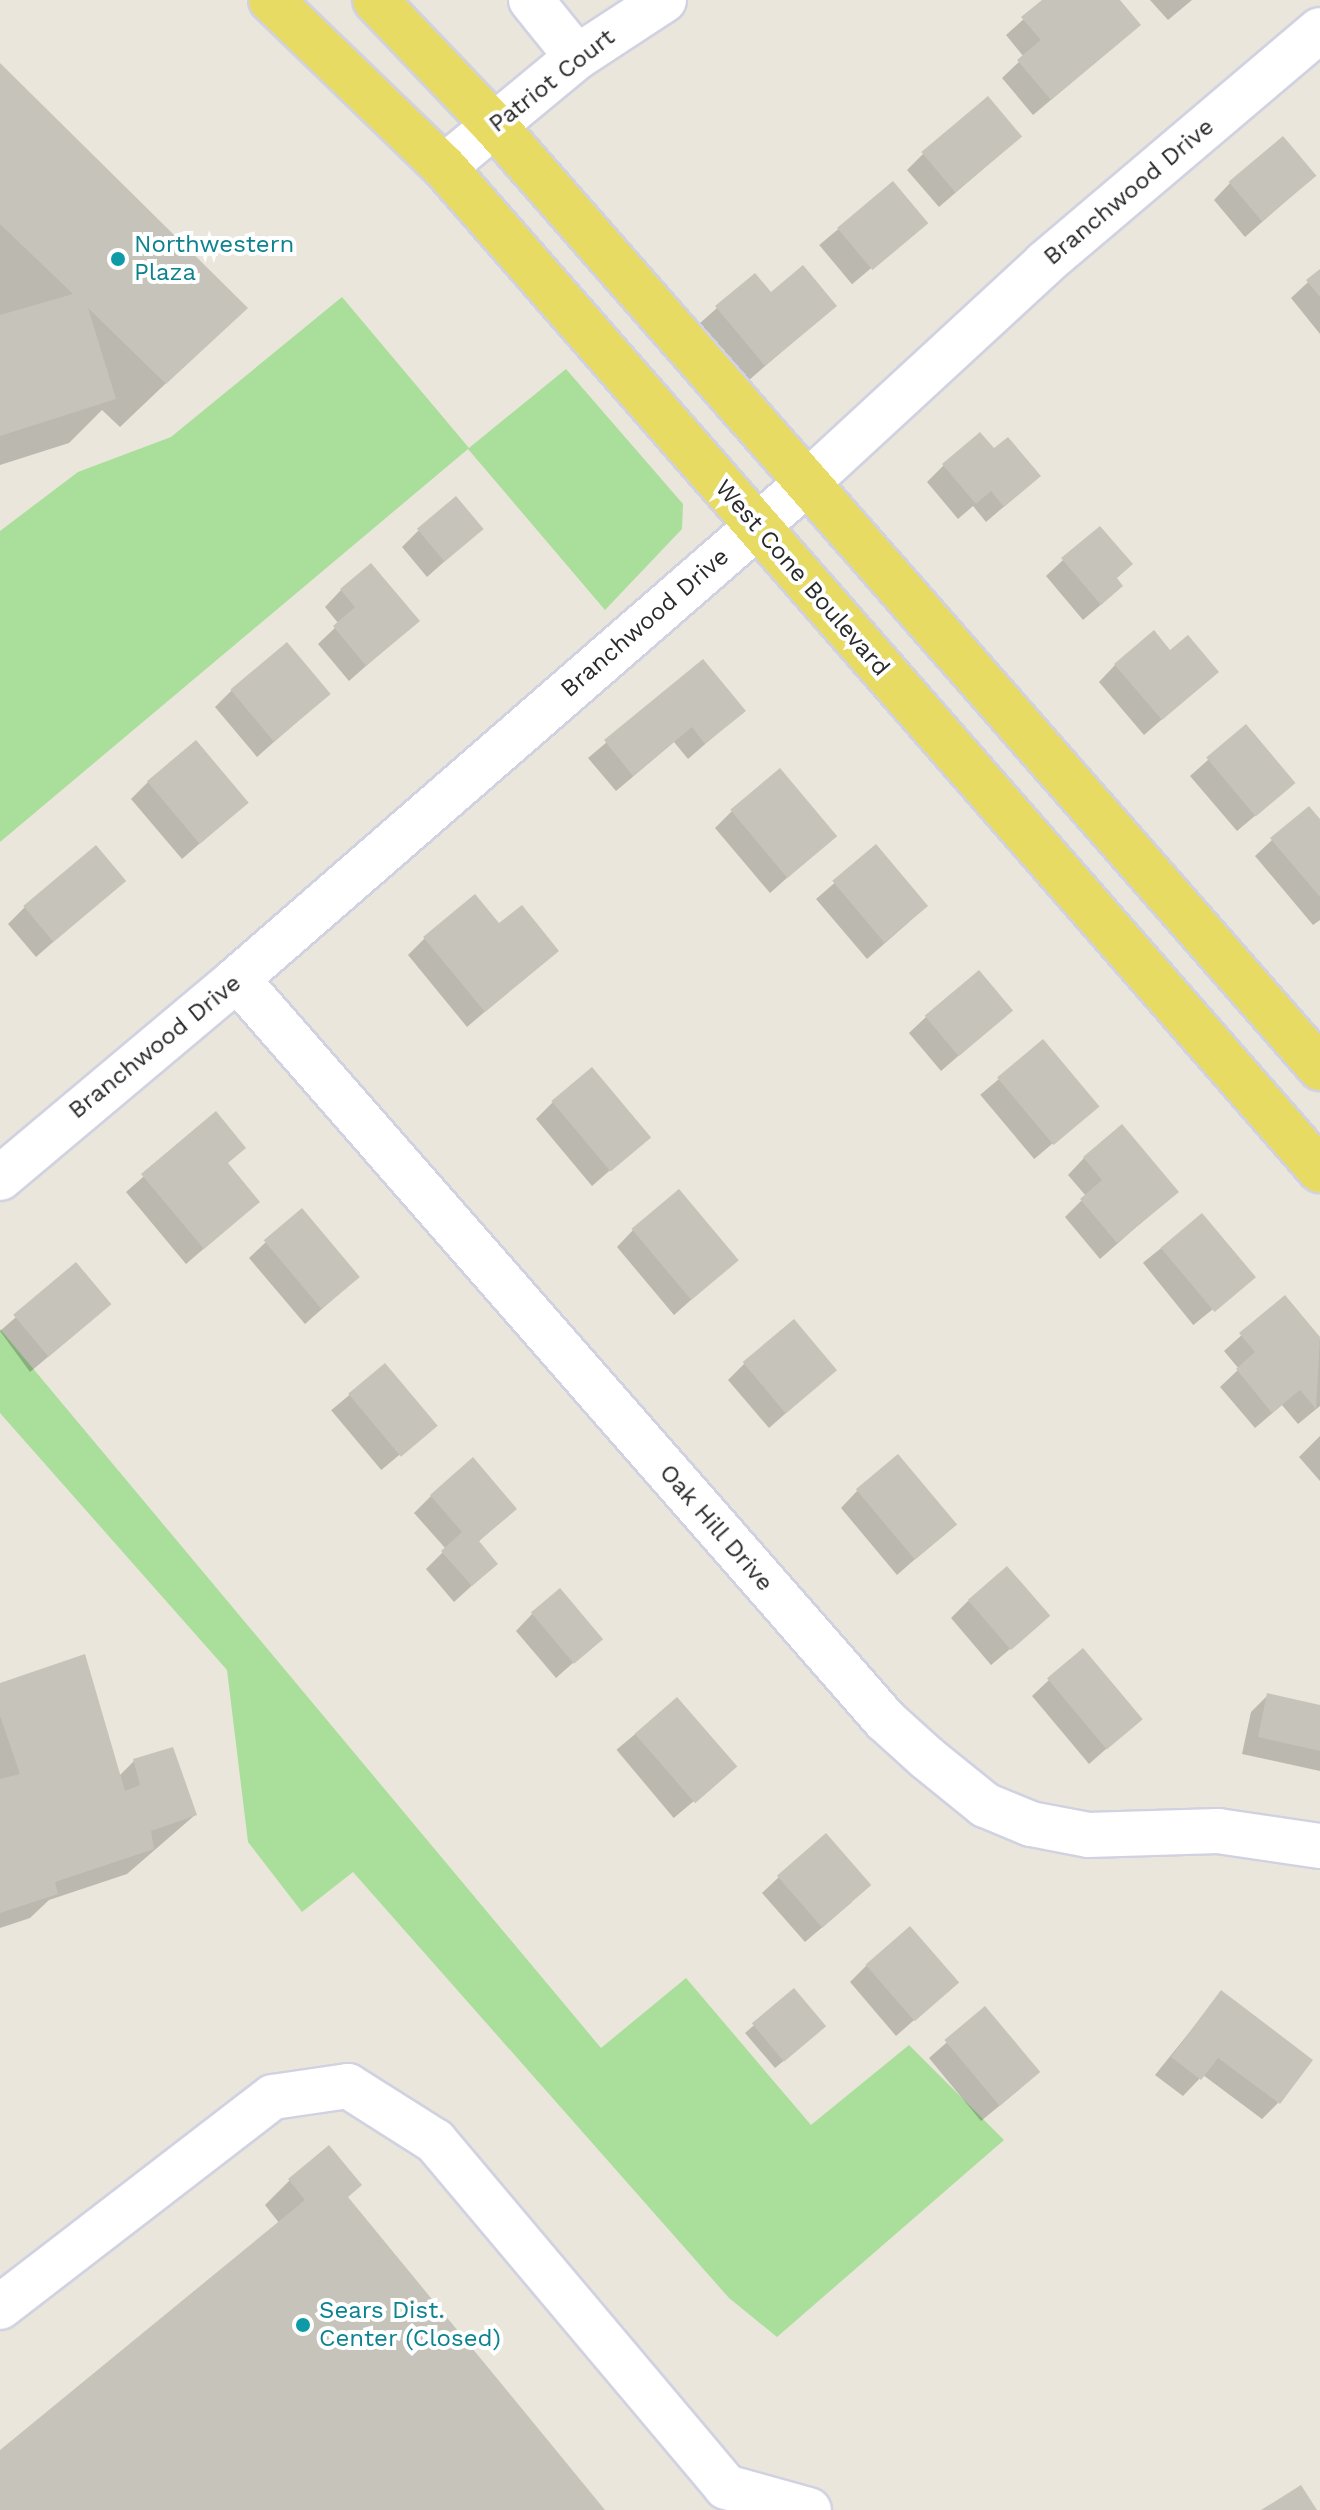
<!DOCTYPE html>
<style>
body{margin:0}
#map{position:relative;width:1320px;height:2510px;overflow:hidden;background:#eae6db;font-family:"Work Sans",sans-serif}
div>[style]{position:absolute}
.green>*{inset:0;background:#a9de9b}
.shadow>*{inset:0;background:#0003;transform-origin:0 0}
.building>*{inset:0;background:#c6c4ba;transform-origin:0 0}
.roads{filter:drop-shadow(2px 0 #d1d2e1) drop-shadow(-2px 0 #d1d2e1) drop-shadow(0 2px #d1d2e1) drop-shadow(0 -2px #d1d2e1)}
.minor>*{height:44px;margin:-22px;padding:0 22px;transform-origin:22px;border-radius:22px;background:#fff}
.major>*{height:44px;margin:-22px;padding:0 22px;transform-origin:22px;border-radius:22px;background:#e8db63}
.dots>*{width:22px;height:22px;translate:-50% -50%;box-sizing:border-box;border:4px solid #fff;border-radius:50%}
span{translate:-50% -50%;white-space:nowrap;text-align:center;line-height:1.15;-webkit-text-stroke:8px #fff;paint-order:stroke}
.street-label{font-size:24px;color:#292929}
.culture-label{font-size:24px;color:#0d838f}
.left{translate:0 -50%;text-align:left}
</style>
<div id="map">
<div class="green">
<div style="clip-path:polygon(342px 297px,469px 448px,566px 369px,683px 504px,682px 529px,605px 610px,468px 449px,0 842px,0 531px,78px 472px,171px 437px)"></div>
<div style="clip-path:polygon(0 1329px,601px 2048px,686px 1978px,811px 2125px,909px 2045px,1004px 2140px,777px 2337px,729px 2298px,353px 1872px,302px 1912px,248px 1842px,227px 1670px,0 1413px)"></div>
</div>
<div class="shadow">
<div style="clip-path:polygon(1045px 0,1117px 0,1121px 41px,1033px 115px,1002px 78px,1024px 57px,1006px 35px)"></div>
<div style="clip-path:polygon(1150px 0,1192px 0,1168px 20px)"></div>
<div style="clip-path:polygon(0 65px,245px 308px,120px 427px,102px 410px,69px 443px,0 465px)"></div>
<div style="clip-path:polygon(1020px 137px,939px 207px,907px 170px,924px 153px)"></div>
<div style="clip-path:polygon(1314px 176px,1245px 237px,1214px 200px,1230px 183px)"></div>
<div style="left:892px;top:184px;width:51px;height:95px;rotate:50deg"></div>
<div style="clip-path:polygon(1320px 271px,1320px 334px,1291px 298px)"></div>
<div style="clip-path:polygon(754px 275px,770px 295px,834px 306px,748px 381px,699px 324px)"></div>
<div style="clip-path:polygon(944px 465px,1021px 492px,986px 522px,973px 506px,958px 519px,927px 482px)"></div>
<div style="clip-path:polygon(481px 529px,427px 577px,402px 547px,418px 531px)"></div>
<div style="clip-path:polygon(1063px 560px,1104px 602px,1083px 620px,1046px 576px)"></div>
<div style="clip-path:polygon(341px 590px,417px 621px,349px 681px,318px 644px,339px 624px,325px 607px)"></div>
<div style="clip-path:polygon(1170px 652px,1216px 672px,1144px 735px,1099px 682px,1115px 665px)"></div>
<div style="clip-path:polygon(702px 662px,743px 711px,688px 759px,674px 742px,616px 791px,588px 758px)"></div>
<div style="clip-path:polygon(231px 691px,328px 694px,257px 757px,215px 707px)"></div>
<div style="clip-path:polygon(1245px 727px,1275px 799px,1237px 831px,1190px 776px)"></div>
<div style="clip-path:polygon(148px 782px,246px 803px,182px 859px,131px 799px)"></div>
<div style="clip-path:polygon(732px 811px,834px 836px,770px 893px,715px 828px)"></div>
<div style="clip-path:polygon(1320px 822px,1320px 920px,1313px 925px,1255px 856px,1272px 840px)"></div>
<div style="clip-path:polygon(876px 847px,909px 922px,867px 959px,816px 899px)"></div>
<div style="clip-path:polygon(123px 881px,36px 957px,8px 924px,25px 907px)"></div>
<div style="clip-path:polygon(499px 926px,556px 951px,467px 1027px,408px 955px,425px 938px)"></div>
<div style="clip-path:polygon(1010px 1011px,941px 1071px,909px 1033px,926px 1017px)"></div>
<div style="left:1043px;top:1042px;width:84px;height:82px;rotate:50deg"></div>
<div style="clip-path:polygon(553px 1102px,648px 1137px,592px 1186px,536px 1119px)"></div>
<div style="clip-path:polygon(215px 1114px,226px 1165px,258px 1202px,186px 1264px,126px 1192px)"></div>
<div style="clip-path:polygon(1084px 1158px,1176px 1192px,1100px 1259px,1065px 1217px,1086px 1196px,1068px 1175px)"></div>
<div style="left:1202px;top:1215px;width:80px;height:76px;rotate:51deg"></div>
<div style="clip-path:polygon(633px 1230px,736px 1260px,674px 1315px,617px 1247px)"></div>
<div style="clip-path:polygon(266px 1242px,358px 1277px,305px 1324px,249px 1258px)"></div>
<div style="clip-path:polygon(76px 1265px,92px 1320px,30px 1372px,0 1331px)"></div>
<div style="clip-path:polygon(1284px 1297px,1320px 1340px,1320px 1406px,1298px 1424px,1282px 1405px,1255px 1428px,1220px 1387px,1239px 1369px,1224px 1351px)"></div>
<div style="clip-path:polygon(745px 1363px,834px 1371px,769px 1428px,728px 1380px)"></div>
<div style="left:384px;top:1366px;width:78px;height:69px;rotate:50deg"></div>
<div style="clip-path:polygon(1320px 1436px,1320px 1481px,1299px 1457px)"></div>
<div style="clip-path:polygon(857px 1491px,955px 1524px,897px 1575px,841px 1508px)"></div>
<div style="clip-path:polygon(431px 1496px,514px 1509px,477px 1543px,478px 1580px,454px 1602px,426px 1569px,446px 1549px,414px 1513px)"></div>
<div style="clip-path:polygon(968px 1601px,1030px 1632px,991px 1665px,951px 1618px)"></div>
<div style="clip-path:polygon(532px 1614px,600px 1639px,556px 1678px,516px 1631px)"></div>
<div style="clip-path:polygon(1049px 1680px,1140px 1719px,1089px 1764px,1032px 1696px)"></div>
<div style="clip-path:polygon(0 1685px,119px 1776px,134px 1761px,195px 1815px,127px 1874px,49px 1900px,30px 1918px,0 1928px)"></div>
<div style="clip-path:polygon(1268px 1695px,1320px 1707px,1320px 1771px,1242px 1754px,1251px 1712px)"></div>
<div style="left:677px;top:1699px;width:89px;height:79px;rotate:50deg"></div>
<div style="clip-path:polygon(779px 1877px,852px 1902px,805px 1942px,762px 1893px)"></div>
<div style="clip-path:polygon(867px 1965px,956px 1983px,896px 2036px,850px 1982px)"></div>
<div style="clip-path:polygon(794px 1991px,816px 2034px,775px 2068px,745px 2033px)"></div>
<div style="clip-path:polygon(1221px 1993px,1278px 2103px,1262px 2119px,1203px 2075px,1183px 2096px,1155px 2075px)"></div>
<div style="clip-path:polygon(985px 2009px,1021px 2088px,981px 2121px,929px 2058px)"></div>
<div style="clip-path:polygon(290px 2180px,347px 2198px,602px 2510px,0 2510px,0 2453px,280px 2224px,265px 2205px)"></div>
</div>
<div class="building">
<div style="clip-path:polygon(1042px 0,1120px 0,1141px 25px,1051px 100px,1017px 60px,1041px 40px,1021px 17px)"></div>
<div style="clip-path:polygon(0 63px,248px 308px,166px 384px,88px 308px,116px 399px,0 436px,0 315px,73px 294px,0 224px)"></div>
<div style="left:988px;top:96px;width:53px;height:87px;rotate:50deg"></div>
<div style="left:1283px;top:136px;width:52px;height:71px;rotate:50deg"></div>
<div style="left:893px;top:181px;width:55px;height:73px;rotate:50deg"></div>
<div style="clip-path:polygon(803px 265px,837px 306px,765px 366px,715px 306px,755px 273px,771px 292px)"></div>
<div style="clip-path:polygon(1320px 269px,1320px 297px,1306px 280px)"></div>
<div style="clip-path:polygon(980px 432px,994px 448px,1008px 437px,1041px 476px,1004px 507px,991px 491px,976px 504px,942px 464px)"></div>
<div style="left:456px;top:496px;width:43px;height:51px;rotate:50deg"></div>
<div style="clip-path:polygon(1100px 526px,1133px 564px,1117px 578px,1123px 586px,1101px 605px,1061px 558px)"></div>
<div style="clip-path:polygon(371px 563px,420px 621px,366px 666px,333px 626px,355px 607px,340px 589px)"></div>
<div style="clip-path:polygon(1154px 630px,1170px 650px,1188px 635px,1219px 672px,1162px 720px,1114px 664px)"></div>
<div style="left:287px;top:642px;width:68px;height:74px;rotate:50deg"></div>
<div style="clip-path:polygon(703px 659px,746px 711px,705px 744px,692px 727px,633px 776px,604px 740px)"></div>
<div style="left:1246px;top:724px;width:77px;height:52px;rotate:50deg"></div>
<div style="left:196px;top:740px;width:82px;height:64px;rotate:50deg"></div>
<div style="left:780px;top:768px;width:89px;height:65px;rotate:50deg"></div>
<div style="clip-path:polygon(1309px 806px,1320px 819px,1320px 897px,1270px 838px)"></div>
<div style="left:876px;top:844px;width:81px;height:57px;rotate:50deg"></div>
<div style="left:96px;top:845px;width:47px;height:95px;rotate:50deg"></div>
<div style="clip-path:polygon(475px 894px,499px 923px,522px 905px,559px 951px,485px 1012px,423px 937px)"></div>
<div style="left:979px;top:970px;width:53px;height:71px;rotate:50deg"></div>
<div style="left:1043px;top:1039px;width:88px;height:60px;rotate:50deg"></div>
<div style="left:592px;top:1067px;width:92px;height:53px;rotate:50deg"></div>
<div style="clip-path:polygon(216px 1111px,246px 1148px,228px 1163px,260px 1202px,204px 1249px,141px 1174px)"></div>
<div style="clip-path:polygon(1122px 1124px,1179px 1192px,1117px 1243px,1080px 1199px,1102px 1180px,1083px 1157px)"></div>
<div style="left:679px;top:1189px;width:93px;height:62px;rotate:50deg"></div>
<div style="left:302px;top:1208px;width:90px;height:50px;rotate:50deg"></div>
<div style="left:1202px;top:1213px;width:84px;height:54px;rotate:50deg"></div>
<div style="left:76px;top:1262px;width:55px;height:82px;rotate:50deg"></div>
<div style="clip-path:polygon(1285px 1295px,1320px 1337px,1316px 1409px,1300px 1390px,1272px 1413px,1236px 1369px,1255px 1352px,1239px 1333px)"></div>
<div style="left:794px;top:1319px;width:67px;height:67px;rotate:50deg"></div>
<div style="left:385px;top:1363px;width:82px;height:48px;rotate:50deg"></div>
<div style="left:898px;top:1454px;width:92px;height:55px;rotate:50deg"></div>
<div style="clip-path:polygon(473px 1457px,517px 1509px,479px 1541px,498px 1564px,472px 1586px,441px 1551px,462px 1532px,430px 1495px)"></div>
<div style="left:1007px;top:1566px;width:66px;height:52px;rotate:49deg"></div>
<div style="left:560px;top:1588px;width:67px;height:38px;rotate:50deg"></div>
<div style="left:1083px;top:1648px;width:93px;height:47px;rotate:50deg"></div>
<div style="clip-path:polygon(85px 1654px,125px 1791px,140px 1785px,133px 1759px,173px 1747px,197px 1815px,151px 1831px,154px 1849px,55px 1882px,58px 1894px,0 1913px,0 1779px,20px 1774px,0 1716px,0 1683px)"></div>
<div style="clip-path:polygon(1267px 1693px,1320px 1705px,1320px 1751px,1258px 1737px)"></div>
<div style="left:677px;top:1697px;width:92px;height:56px;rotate:49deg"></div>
<div style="left:826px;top:1833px;width:69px;height:65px;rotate:49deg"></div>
<div style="left:910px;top:1926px;width:75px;height:59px;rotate:49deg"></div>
<div style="left:794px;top:1988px;width:50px;height:55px;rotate:50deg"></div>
<div style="clip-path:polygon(1221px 1990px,1313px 2060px,1280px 2104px,1218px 2058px,1201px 2080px,1171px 2057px)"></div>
<div style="left:985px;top:2006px;width:86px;height:53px;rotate:50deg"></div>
<div style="clip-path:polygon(329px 2145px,362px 2185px,348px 2197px,605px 2510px,0 2510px,0 2450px,305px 2200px,288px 2179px)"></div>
<div style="clip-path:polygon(1301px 2485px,1317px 2510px,1261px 2510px)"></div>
</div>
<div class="roads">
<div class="minor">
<div style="left:531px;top:0;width:73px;rotate:51.1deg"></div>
<div style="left:444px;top:167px;width:173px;rotate:-39.6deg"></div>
<div style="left:577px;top:57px;width:104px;rotate:-33.2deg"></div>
<div style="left:237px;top:979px;width:984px;rotate:48.83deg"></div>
<div style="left:885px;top:1720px;width:57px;rotate:42.1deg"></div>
<div style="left:927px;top:1758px;width:75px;rotate:39deg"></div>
<div style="left:985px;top:1805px;width:50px;rotate:22.4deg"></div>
<div style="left:1031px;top:1824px;width:58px;rotate:10.9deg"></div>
<div style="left:1088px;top:1835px;width:130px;rotate:-1.8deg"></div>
<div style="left:1218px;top:1831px;width:103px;rotate:8.4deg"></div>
<div style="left:0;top:1178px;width:309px;rotate:-40deg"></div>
<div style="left:237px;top:979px;width:756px;rotate:-41.03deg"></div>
<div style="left:807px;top:483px;width:324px;rotate:-42.7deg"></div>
<div style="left:1045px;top:263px;width:360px;rotate:-40.3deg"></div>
<div style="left:0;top:2307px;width:344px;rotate:-37.6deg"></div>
<div style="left:273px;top:2097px;width:76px;rotate:-8.3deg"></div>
<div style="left:348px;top:2086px;width:103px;rotate:32.3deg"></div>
<div style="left:435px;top:2141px;width:452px;rotate:49.9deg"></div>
<div style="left:726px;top:2487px;width:86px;rotate:15.5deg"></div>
</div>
<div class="major">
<div style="left:271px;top:0;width:240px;rotate:44deg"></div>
<div style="left:444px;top:167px;width:1332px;rotate:48.87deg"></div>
<div style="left:375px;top:0;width:173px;rotate:46.4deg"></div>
<div style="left:494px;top:125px;width:1254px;rotate:48.78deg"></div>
</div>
</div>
<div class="dots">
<div style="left:118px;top:259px;background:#0f9aa8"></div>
<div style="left:303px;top:2325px;background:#0f9aa8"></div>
</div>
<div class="street-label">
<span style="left:552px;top:81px;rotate:-38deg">Patriot Court</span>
<span style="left:1129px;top:192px;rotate:-40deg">Branchwood Drive</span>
<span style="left:802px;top:578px;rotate:49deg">West Cone Boulevard</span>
<span style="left:645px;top:623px;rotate:-41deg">Branchwood Drive</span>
<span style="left:155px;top:1047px;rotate:-39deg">Branchwood Drive</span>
<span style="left:716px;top:1528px;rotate:49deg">Oak Hill Drive</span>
</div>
<div class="culture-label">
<span class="left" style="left:134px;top:259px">Northwestern<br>Plaza</span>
<span class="left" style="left:319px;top:2325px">Sears Dist.<br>Center (Closed)</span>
</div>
</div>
